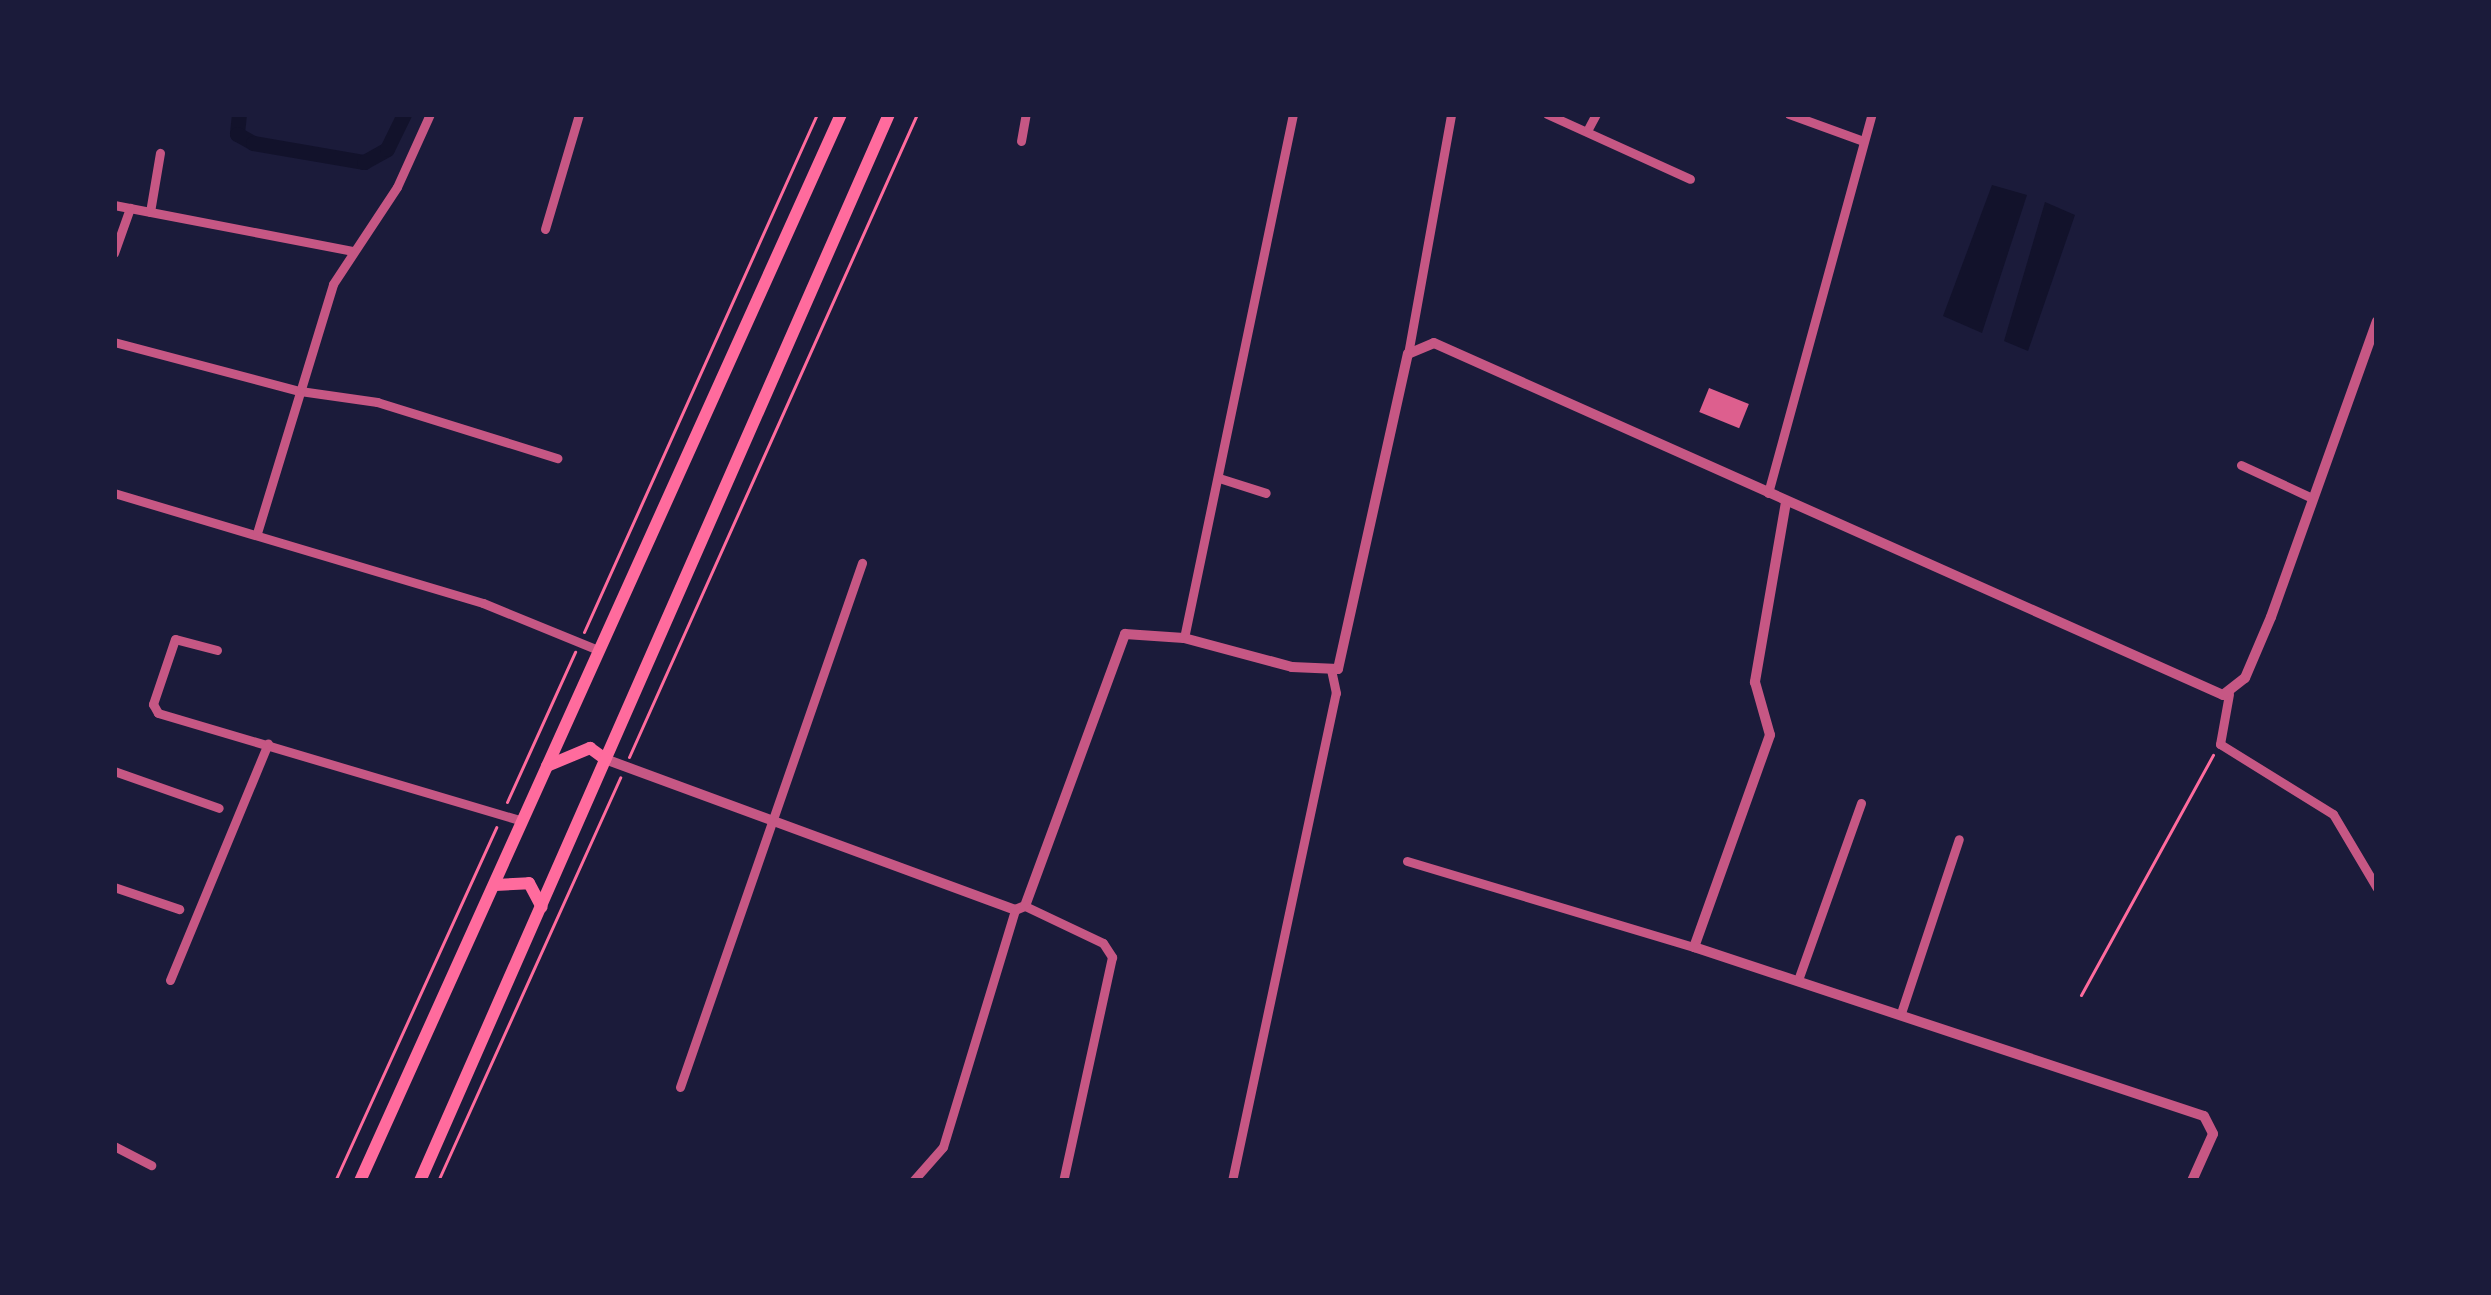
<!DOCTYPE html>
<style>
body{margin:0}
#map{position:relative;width:2491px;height:1295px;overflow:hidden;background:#1b1b3a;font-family:Ubuntu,sans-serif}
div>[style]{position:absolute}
.water>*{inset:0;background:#12122b}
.canal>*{height:15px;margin:-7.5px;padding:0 7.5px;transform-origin:7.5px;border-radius:7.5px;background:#12122b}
.building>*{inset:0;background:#dd5f8e;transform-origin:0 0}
.path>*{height:3px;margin:-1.5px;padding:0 1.5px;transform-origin:1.5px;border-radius:1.5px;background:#ff6b9d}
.minor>*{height:9px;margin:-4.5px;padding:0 4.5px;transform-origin:4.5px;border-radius:4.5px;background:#c65784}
.tertiary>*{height:10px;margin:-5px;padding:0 5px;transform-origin:5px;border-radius:5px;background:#c65784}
.secondary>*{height:12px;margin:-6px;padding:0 6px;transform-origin:6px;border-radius:6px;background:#ff6b9d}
span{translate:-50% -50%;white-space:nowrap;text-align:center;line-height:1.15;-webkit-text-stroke:12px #1b1b3a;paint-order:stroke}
.frame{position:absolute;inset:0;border:117px solid #1b1b3a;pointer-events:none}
</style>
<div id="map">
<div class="water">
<div style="clip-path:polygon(1992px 185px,2027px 195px,1982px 333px,1943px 316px)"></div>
<div style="clip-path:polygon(2045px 202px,2075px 215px,2028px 351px,2004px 341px)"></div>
</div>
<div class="canal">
<div style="left:239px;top:114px;width:20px;rotate:96deg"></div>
<div style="left:237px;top:134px;width:18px;rotate:29deg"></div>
<div style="left:253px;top:143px;width:113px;rotate:9.7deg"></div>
<div style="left:364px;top:162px;width:26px;rotate:-29deg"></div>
<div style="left:387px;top:149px;width:39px;rotate:-64deg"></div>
</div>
<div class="building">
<div style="left:1709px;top:388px;width:43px;height:26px;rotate:22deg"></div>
</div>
<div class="path">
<div style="left:584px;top:632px;width:568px;rotate:-65.78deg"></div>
<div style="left:629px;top:757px;width:705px;rotate:-65.87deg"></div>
<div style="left:507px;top:802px;width:165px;rotate:-65.6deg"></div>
<div style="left:2081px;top:995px;width:274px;rotate:-61.2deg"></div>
<div style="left:335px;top:1181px;width:389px;rotate:-65.5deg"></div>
<div style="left:438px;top:1181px;width:443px;rotate:-65.7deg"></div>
</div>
<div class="minor">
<div style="left:1547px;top:114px;width:157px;rotate:24.4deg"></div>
<div style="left:1789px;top:114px;width:79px;rotate:20deg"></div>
<div style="left:1587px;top:131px;width:19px;rotate:-62deg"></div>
<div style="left:1021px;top:141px;width:27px;rotate:-80deg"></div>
<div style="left:114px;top:205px;width:244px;rotate:10.9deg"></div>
<div style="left:150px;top:212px;width:60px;rotate:-80.4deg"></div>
<div style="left:545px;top:229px;width:120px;rotate:-73.5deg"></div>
<div style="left:114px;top:253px;width:48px;rotate:-70.4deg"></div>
<div style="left:114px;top:342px;width:192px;rotate:14.8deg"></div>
<div style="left:300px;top:391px;width:78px;rotate:8.1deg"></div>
<div style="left:377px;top:402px;width:189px;rotate:17.3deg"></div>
<div style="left:1408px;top:354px;width:244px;rotate:-79.8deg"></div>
<div style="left:2241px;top:465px;width:78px;rotate:24.9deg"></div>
<div style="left:1219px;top:478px;width:49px;rotate:17.7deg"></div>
<div style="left:114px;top:493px;width:385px;rotate:16.6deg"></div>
<div style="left:483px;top:603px;width:124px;rotate:22.2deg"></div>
<div style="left:1768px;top:493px;width:393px;rotate:-74.7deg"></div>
<div style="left:257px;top:533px;width:260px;rotate:-73deg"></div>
<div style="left:333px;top:284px;width:116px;rotate:-56.6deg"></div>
<div style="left:397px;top:187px;width:80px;rotate:-65.7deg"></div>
<div style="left:1184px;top:638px;width:535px;rotate:-78.25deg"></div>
<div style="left:217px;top:650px;width:43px;rotate:-165.3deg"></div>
<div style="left:175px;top:639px;width:69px;rotate:108.7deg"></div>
<div style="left:153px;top:704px;width:10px;rotate:61deg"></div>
<div style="left:158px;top:713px;width:380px;rotate:16.5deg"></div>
<div style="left:2229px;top:694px;width:51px;rotate:100.2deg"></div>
<div style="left:2220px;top:744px;width:133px;rotate:31.8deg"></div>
<div style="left:2333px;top:814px;width:86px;rotate:59.3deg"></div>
<div style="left:114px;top:771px;width:111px;rotate:19.4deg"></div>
<div style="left:1407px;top:861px;width:300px;rotate:16.7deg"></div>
<div style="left:114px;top:887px;width:69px;rotate:18.7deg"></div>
<div style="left:1025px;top:906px;width:86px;rotate:25.4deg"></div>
<div style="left:1103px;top:943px;width:17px;rotate:57deg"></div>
<div style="left:1112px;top:957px;width:229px;rotate:102.3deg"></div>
<div style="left:170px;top:980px;width:256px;rotate:-67.5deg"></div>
<div style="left:1798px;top:980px;width:188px;rotate:-70.4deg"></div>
<div style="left:1902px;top:1010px;width:180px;rotate:-71.6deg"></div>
<div style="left:680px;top:1087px;width:555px;rotate:-70.85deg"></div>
<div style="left:114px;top:1146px;width:42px;rotate:27.2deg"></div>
<div style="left:913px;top:1181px;width:45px;rotate:-48.6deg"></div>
<div style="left:943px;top:1147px;width:248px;rotate:-73.1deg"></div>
<div style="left:1232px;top:1181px;width:499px;rotate:-78deg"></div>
<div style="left:1336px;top:693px;width:24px;rotate:-102deg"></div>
</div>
<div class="tertiary">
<div style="left:1786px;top:502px;width:183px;rotate:99.8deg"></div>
<div style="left:1755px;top:682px;width:55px;rotate:74.2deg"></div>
<div style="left:1770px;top:735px;width:225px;rotate:109.7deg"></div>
<div style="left:1694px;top:947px;width:537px;rotate:18.33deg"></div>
<div style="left:2204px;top:1116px;width:20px;rotate:63deg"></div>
<div style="left:2213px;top:1134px;width:51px;rotate:114.1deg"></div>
<div style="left:605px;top:759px;width:437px;rotate:20.2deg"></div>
<div style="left:1015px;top:910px;width:11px;rotate:-22deg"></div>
<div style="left:1025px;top:906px;width:290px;rotate:-69.8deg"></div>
<div style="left:1125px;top:634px;width:59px;rotate:3.9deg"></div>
<div style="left:1184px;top:638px;width:112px;rotate:15deg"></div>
<div style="left:1292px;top:667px;width:46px;rotate:2.5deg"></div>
<div style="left:1338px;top:669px;width:323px;rotate:-77.5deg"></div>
<div style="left:1408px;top:354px;width:28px;rotate:-23deg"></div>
<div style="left:1434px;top:343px;width:864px;rotate:24.04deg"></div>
<div style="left:2223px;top:695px;width:28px;rotate:-38deg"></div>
<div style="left:2245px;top:678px;width:66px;rotate:-66.9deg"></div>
<div style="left:2271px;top:617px;width:314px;rotate:-70.3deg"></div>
</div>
<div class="secondary">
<div style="left:547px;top:766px;width:47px;rotate:-22.7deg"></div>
<div style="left:590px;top:748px;width:19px;rotate:36deg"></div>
<div style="left:495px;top:885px;width:34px;rotate:-3deg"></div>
<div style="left:529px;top:883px;width:27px;rotate:62deg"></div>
<div style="left:360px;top:1181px;width:1170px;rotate:-65.73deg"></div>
<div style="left:420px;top:1181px;width:1166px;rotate:-66.27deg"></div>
</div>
<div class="frame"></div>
</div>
